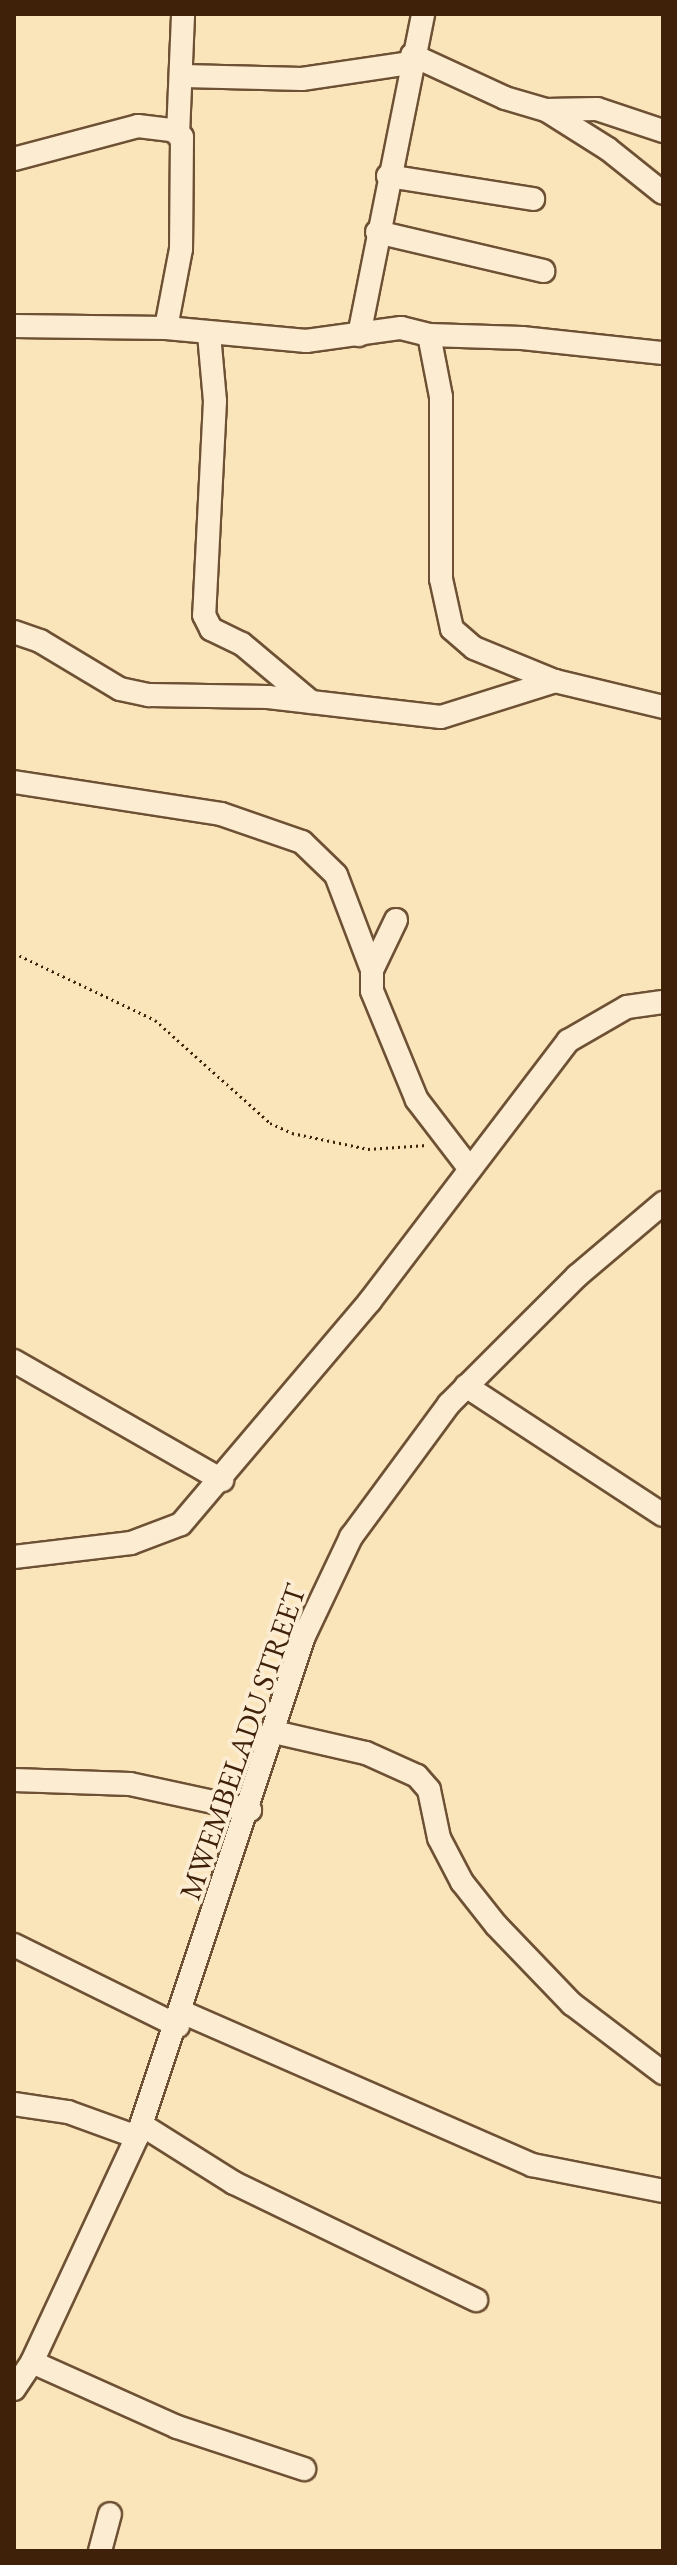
<!DOCTYPE html>
<style>
body{margin:0}
#map{position:relative;width:677px;height:2565px;overflow:hidden;background:#fae4ba;font-family:"EB Garamond",serif}
div>[style]{position:absolute}
.path>*{height:3px;margin-top:-1.5px;transform-origin:0;background:repeating-linear-gradient(90deg,#3f2008 0 2px,transparent 0 6px)}
.roads{filter:drop-shadow(2px 0 #6e5134) drop-shadow(-2px 0 #6e5134) drop-shadow(0 2px #6e5134) drop-shadow(0 -2px #6e5134)}
.minor>*{height:22px;margin:-11px;padding:0 11px;transform-origin:11px;border-radius:11px;background:#fcedd2}
span{translate:-50% -50%;white-space:nowrap;text-align:center;line-height:1.15;-webkit-text-stroke:8px #fcedd2;paint-order:stroke}
.street-label{font-size:30px;color:#3f2008}
.frame{position:absolute;inset:0;border:16px solid #3f2008;pointer-events:none}
</style>
<div id="map">
<div class="path">
<div style="left:14px;top:953px;width:156px;rotate:25.4deg"></div>
<div style="left:155px;top:1020px;width:154px;rotate:41.8deg"></div>
<div style="left:270px;top:1123px;width:24px;rotate:24deg"></div>
<div style="left:292px;top:1133px;width:78px;rotate:11.9deg"></div>
<div style="left:368px;top:1149px;width:59px;rotate:-3.9deg"></div>
</div>
<div class="roads">
<div class="minor">
<div style="left:412px;top:55px;width:102px;rotate:24.8deg"></div>
<div style="left:505px;top:98px;width:43px;rotate:16.3deg"></div>
<div style="left:546px;top:110px;width:73px;rotate:32.2deg"></div>
<div style="left:608px;top:149px;width:70px;rotate:38.7deg"></div>
<div style="left:184px;top:76px;width:118px;rotate:1.5deg"></div>
<div style="left:302px;top:79px;width:110px;rotate:-8.4deg"></div>
<div style="left:546px;top:110px;width:51px;rotate:-1.1deg"></div>
<div style="left:597px;top:109px;width:70px;rotate:18.4deg"></div>
<div style="left:178px;top:135px;width:121px;rotate:-87.6deg"></div>
<div style="left:14px;top:159px;width:128px;rotate:-14.9deg"></div>
<div style="left:138px;top:126px;width:35px;rotate:7deg"></div>
<div style="left:173px;top:130px;width:11px;rotate:38deg"></div>
<div style="left:182px;top:137px;width:112px;rotate:90.5deg"></div>
<div style="left:181px;top:249px;width:80px;rotate:100.8deg"></div>
<div style="left:388px;top:176px;width:147px;rotate:9deg"></div>
<div style="left:377px;top:232px;width:171px;rotate:13.2deg"></div>
<div style="left:14px;top:326px;width:152px;rotate:0.8deg"></div>
<div style="left:166px;top:328px;width:141px;rotate:5.3deg"></div>
<div style="left:306px;top:341px;width:96px;rotate:-7.8deg"></div>
<div style="left:401px;top:328px;width:29px;rotate:14deg"></div>
<div style="left:429px;top:335px;width:63px;rotate:79deg"></div>
<div style="left:441px;top:397px;width:182px;rotate:90deg"></div>
<div style="left:441px;top:579px;width:51px;rotate:77.6deg"></div>
<div style="left:452px;top:629px;width:29px;rotate:41deg"></div>
<div style="left:474px;top:648px;width:87px;rotate:22.2deg"></div>
<div style="left:555px;top:681px;width:111px;rotate:13.5deg"></div>
<div style="left:209px;top:334px;width:67px;rotate:84.9deg"></div>
<div style="left:215px;top:401px;width:214px;rotate:92.9deg"></div>
<div style="left:204px;top:615px;width:16px;rotate:63deg"></div>
<div style="left:211px;top:629px;width:34px;rotate:26deg"></div>
<div style="left:242px;top:644px;width:90px;rotate:40deg"></div>
<div style="left:359px;top:335px;width:327px;rotate:-78.7deg"></div>
<div style="left:429px;top:335px;width:93px;rotate:1.8deg"></div>
<div style="left:522px;top:338px;width:142px;rotate:6.1deg"></div>
<div style="left:14px;top:632px;width:28px;rotate:19deg"></div>
<div style="left:40px;top:641px;width:93px;rotate:31deg"></div>
<div style="left:120px;top:689px;width:30px;rotate:12deg"></div>
<div style="left:149px;top:695px;width:119px;rotate:1deg"></div>
<div style="left:268px;top:697px;width:174px;rotate:6.6deg"></div>
<div style="left:441px;top:717px;width:120px;rotate:-17.5deg"></div>
<div style="left:14px;top:782px;width:209px;rotate:8.8deg"></div>
<div style="left:221px;top:814px;width:86px;rotate:19.1deg"></div>
<div style="left:302px;top:842px;width:47px;rotate:44.1deg"></div>
<div style="left:336px;top:875px;width:102px;rotate:69.2deg"></div>
<div style="left:396px;top:920px;width:55px;rotate:115.6deg"></div>
<div style="left:372px;top:970px;width:21px;rotate:90deg"></div>
<div style="left:372px;top:991px;width:118px;rotate:67.6deg"></div>
<div style="left:417px;top:1100px;width:87px;rotate:52.5deg"></div>
<div style="left:14px;top:1361px;width:240px;rotate:29.8deg"></div>
<div style="left:466px;top:1386px;width:235px;rotate:33.2deg"></div>
<div style="left:14px;top:1557px;width:118px;rotate:-6.8deg"></div>
<div style="left:131px;top:1543px;width:53px;rotate:-20.8deg"></div>
<div style="left:181px;top:1524px;width:292px;rotate:-49.7deg"></div>
<div style="left:370px;top:1301px;width:327px;rotate:-52.7deg"></div>
<div style="left:568px;top:1041px;width:68px;rotate:-30deg"></div>
<div style="left:627px;top:1007px;width:36px;rotate:-8deg"></div>
<div style="left:274px;top:1732px;width:94px;rotate:12.9deg"></div>
<div style="left:366px;top:1753px;width:56px;rotate:24.3deg"></div>
<div style="left:417px;top:1776px;width:18px;rotate:49deg"></div>
<div style="left:429px;top:1790px;width:49px;rotate:78.2deg"></div>
<div style="left:439px;top:1838px;width:50px;rotate:62.4deg"></div>
<div style="left:462px;top:1882px;width:55px;rotate:51.7deg"></div>
<div style="left:496px;top:1925px;width:110px;rotate:46.1deg"></div>
<div style="left:572px;top:2004px;width:114px;rotate:37.2deg"></div>
<div style="left:14px;top:1780px;width:116px;rotate:2deg"></div>
<div style="left:130px;top:1784px;width:123px;rotate:12.2deg"></div>
<div style="left:14px;top:1945px;width:183px;rotate:26.3deg"></div>
<div style="left:182px;top:2012px;width:382px;rotate:23.6deg"></div>
<div style="left:532px;top:2165px;width:134px;rotate:11.2deg"></div>
<div style="left:14px;top:2104px;width:55px;rotate:8.4deg"></div>
<div style="left:68px;top:2112px;width:73px;rotate:19.9deg"></div>
<div style="left:142px;top:2125px;width:109px;rotate:32.2deg"></div>
<div style="left:234px;top:2183px;width:269px;rotate:25.8deg"></div>
<div style="left:32px;top:2362px;width:159px;rotate:24.1deg"></div>
<div style="left:177px;top:2427px;width:134px;rotate:18.3deg"></div>
<div style="left:14px;top:2389px;width:32px;rotate:-56deg"></div>
<div style="left:32px;top:2362px;width:248px;rotate:-65deg"></div>
<div style="left:137px;top:2137px;width:528px;rotate:-71.57deg"></div>
<div style="left:304px;top:1636px;width:110px;rotate:-64.6deg"></div>
<div style="left:351px;top:1537px;width:165px;rotate:-53.6deg"></div>
<div style="left:449px;top:1404px;width:181px;rotate:-45deg"></div>
<div style="left:577px;top:1276px;width:113px;rotate:-40.3deg"></div>
<div style="left:100px;top:2551px;width:38px;rotate:-75deg"></div>
</div>
</div>
<div class="street-label">
<span style="left:243px;top:1742px;rotate:-71deg">MWEMBELADU STREET</span>
</div>
<div class="frame"></div>
</div>
